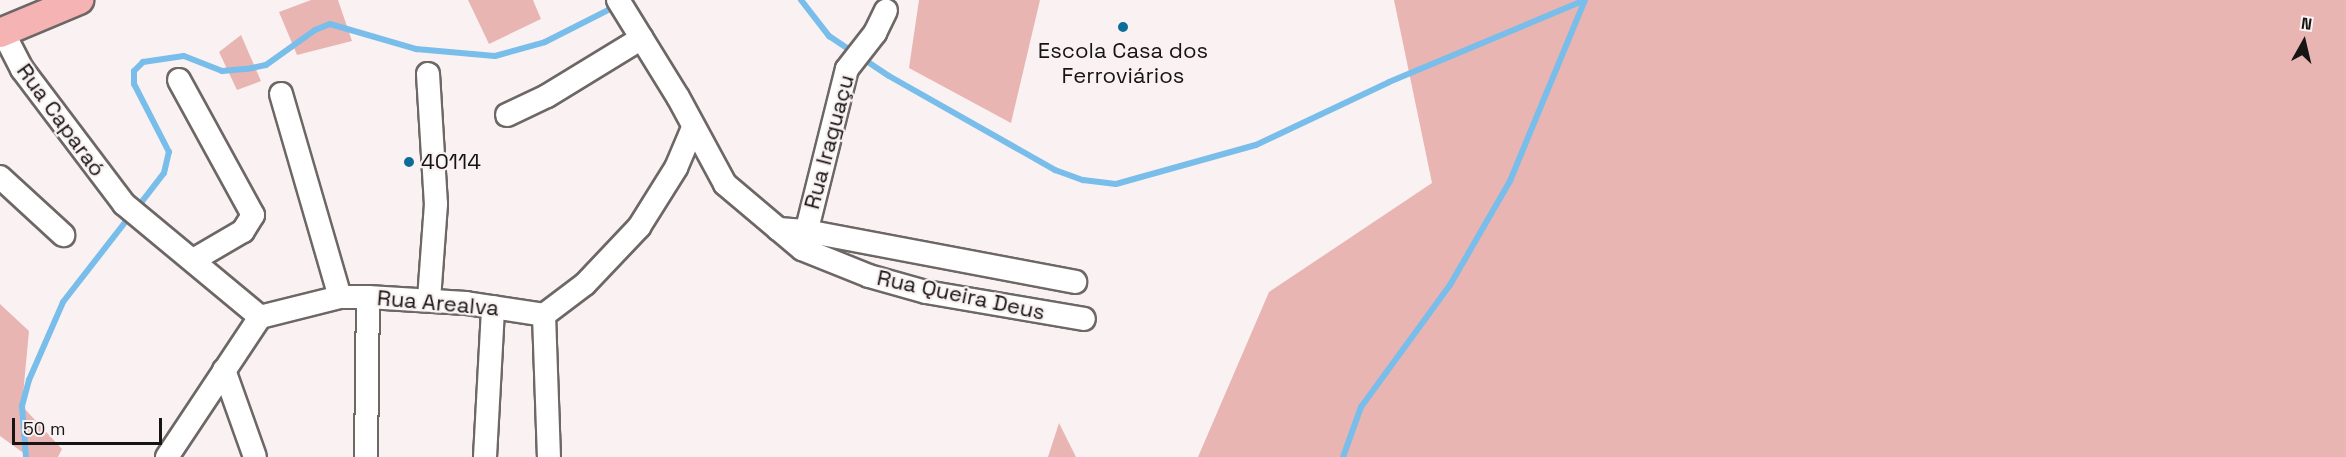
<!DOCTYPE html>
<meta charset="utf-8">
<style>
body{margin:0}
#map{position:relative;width:2346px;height:457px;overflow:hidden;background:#faf2f2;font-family:"Space Grotesk",sans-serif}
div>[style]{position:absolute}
.green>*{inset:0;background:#e9b5b3}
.stream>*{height:6px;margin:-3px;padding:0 3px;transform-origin:3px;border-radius:3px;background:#79beea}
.roads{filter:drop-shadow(2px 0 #6d6766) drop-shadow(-2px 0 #6d6766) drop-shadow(0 2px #6d6766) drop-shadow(0 -2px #6d6766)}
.minor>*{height:22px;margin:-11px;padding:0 11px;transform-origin:11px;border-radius:11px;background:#fff}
.major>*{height:28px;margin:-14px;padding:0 14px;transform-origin:14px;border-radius:14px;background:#f6b3b3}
.dots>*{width:16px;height:16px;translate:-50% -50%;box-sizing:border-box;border:3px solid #faf2f2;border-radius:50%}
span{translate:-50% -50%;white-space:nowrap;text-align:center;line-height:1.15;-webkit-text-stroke:4.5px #faf2f2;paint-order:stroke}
.poi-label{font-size:22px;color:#171414}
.left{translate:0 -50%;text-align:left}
.street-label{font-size:22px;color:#171414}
.north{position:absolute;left:2274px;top:12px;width:60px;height:60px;-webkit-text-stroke:4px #faf2f2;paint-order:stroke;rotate:8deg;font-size:16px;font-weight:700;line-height:24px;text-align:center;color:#171414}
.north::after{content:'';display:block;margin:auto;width:21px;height:27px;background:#171414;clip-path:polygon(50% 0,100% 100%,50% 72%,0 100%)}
.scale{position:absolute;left:12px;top:418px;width:150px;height:27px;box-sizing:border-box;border:3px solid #171414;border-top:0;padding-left:8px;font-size:18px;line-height:21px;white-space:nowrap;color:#171414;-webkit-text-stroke:4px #faf2f2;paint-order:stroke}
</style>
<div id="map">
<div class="green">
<div style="clip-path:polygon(311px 0,338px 0,352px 41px,297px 55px,279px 12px)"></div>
<div style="clip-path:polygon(468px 0,533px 0,541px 19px,489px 44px)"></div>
<div style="clip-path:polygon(919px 0,1040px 0,1011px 123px,909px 68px)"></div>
<div style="clip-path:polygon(1394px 0,2346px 0,2346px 457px,1198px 457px,1269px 292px,1432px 183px)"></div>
<div style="clip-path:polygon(241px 35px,261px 81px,237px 90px,219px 52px)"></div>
<div style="clip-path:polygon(0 304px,29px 331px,22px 406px,62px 449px,58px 457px,29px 457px,0 436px)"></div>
<div style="clip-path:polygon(1059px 423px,1076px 457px,1048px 457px)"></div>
</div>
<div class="stream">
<div style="left:801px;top:0;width:46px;rotate:52.1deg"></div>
<div style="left:829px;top:36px;width:72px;rotate:33.7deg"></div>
<div style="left:889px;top:76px;width:191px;rotate:29.5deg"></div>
<div style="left:1055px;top:170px;width:30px;rotate:20deg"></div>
<div style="left:1083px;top:180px;width:33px;rotate:7deg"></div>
<div style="left:1116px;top:184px;width:145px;rotate:-15.6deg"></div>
<div style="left:1256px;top:145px;width:147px;rotate:-25.3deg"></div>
<div style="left:1389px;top:82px;width:212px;rotate:-22.7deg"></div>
<div style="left:137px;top:208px;width:44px;rotate:-52.4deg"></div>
<div style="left:164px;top:173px;width:22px;rotate:-77deg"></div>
<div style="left:169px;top:152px;width:76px;rotate:-117.2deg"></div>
<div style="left:134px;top:84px;width:13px;rotate:-90deg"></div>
<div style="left:134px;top:71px;width:13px;rotate:-45deg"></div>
<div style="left:143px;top:62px;width:41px;rotate:-8.3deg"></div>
<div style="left:184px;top:56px;width:41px;rotate:21.5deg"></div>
<div style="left:222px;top:71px;width:25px;rotate:-5deg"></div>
<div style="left:247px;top:69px;width:19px;rotate:-12deg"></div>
<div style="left:266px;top:65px;width:60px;rotate:-35.5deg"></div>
<div style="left:315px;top:30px;width:16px;rotate:-22deg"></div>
<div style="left:330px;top:24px;width:90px;rotate:16.2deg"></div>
<div style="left:416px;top:49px;width:79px;rotate:5.1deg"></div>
<div style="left:495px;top:56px;width:52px;rotate:-15.6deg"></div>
<div style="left:545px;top:42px;width:80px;rotate:-26.9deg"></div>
<div style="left:26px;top:457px;width:51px;rotate:-94.5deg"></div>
<div style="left:22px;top:406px;width:27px;rotate:-75deg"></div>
<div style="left:29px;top:380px;width:85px;rotate:-66.4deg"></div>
<div style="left:63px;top:302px;width:109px;rotate:-52.1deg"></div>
<div style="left:1343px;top:457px;width:53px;rotate:-70.2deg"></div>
<div style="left:1361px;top:407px;width:151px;rotate:-53.9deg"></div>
<div style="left:1450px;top:285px;width:120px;rotate:-60deg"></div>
<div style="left:1510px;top:181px;width:196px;rotate:-67.5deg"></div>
</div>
<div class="roads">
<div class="minor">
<div style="left:618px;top:0;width:114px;rotate:58.3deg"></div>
<div style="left:678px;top:97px;width:99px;rotate:61.6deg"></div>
<div style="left:725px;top:184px;width:101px;rotate:40.2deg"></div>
<div style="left:802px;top:249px;width:72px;rotate:21.9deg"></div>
<div style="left:869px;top:276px;width:59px;rotate:15.7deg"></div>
<div style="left:926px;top:292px;width:160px;rotate:9.7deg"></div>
<div style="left:3px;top:32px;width:42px;rotate:62.8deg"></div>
<div style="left:22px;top:69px;width:169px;rotate:52.9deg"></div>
<div style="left:124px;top:204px;width:177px;rotate:39.7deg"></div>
<div style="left:428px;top:74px;width:130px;rotate:86.5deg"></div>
<div style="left:436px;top:204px;width:96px;rotate:94.2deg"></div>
<div style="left:179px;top:80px;width:154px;rotate:61.3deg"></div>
<div style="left:253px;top:215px;width:19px;rotate:122deg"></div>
<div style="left:243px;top:231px;width:56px;rotate:149.7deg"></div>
<div style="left:281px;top:94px;width:211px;rotate:73.8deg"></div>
<div style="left:507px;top:115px;width:44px;rotate:-25.4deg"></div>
<div style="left:547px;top:96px;width:111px;rotate:-31.4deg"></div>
<div style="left:0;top:177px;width:86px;rotate:42.6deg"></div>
<div style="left:778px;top:229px;width:28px;rotate:4deg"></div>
<div style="left:806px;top:231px;width:274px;rotate:10.7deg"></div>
<div style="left:803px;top:245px;width:181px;rotate:-76deg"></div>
<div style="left:847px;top:69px;width:46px;rotate:-52.1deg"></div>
<div style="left:875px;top:33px;width:25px;rotate:-64deg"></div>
<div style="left:544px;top:315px;width:142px;rotate:88deg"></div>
<div style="left:224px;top:370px;width:92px;rotate:70.4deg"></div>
<div style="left:167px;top:457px;width:168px;rotate:-56.4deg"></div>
<div style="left:260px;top:317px;width:82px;rotate:-14deg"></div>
<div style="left:340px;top:297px;width:28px"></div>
<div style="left:368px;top:297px;width:98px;rotate:3.5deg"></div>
<div style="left:466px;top:303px;width:79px;rotate:8.7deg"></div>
<div style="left:544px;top:315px;width:51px;rotate:-37.1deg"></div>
<div style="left:585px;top:284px;width:79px;rotate:-46.5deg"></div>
<div style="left:639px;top:227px;width:70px;rotate:-57.9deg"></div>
<div style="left:676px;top:168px;width:43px;rotate:-67deg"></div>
<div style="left:366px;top:457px;width:160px;rotate:-89.3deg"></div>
<div style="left:485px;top:457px;width:150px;rotate:-86.9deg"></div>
</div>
<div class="major">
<div style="left:0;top:33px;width:86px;rotate:-22.7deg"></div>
</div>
</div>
<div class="dots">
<div style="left:1123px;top:27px;background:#0c6d9b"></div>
<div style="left:409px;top:162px;background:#0c6d9b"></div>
</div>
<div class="poi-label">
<span style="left:1123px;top:63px">Escola Casa dos<br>Ferroviários</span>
<span class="left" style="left:421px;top:162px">40114</span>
</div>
<div class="street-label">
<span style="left:61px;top:120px;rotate:54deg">Rua Caparaó</span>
<span style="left:829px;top:142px;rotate:-75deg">Rua Iraguaçu</span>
<span style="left:961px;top:295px;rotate:12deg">Rua Queira Deus</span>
<span style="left:438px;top:303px;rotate:5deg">Rua Arealva</span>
</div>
<div class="north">N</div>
<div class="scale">50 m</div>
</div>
